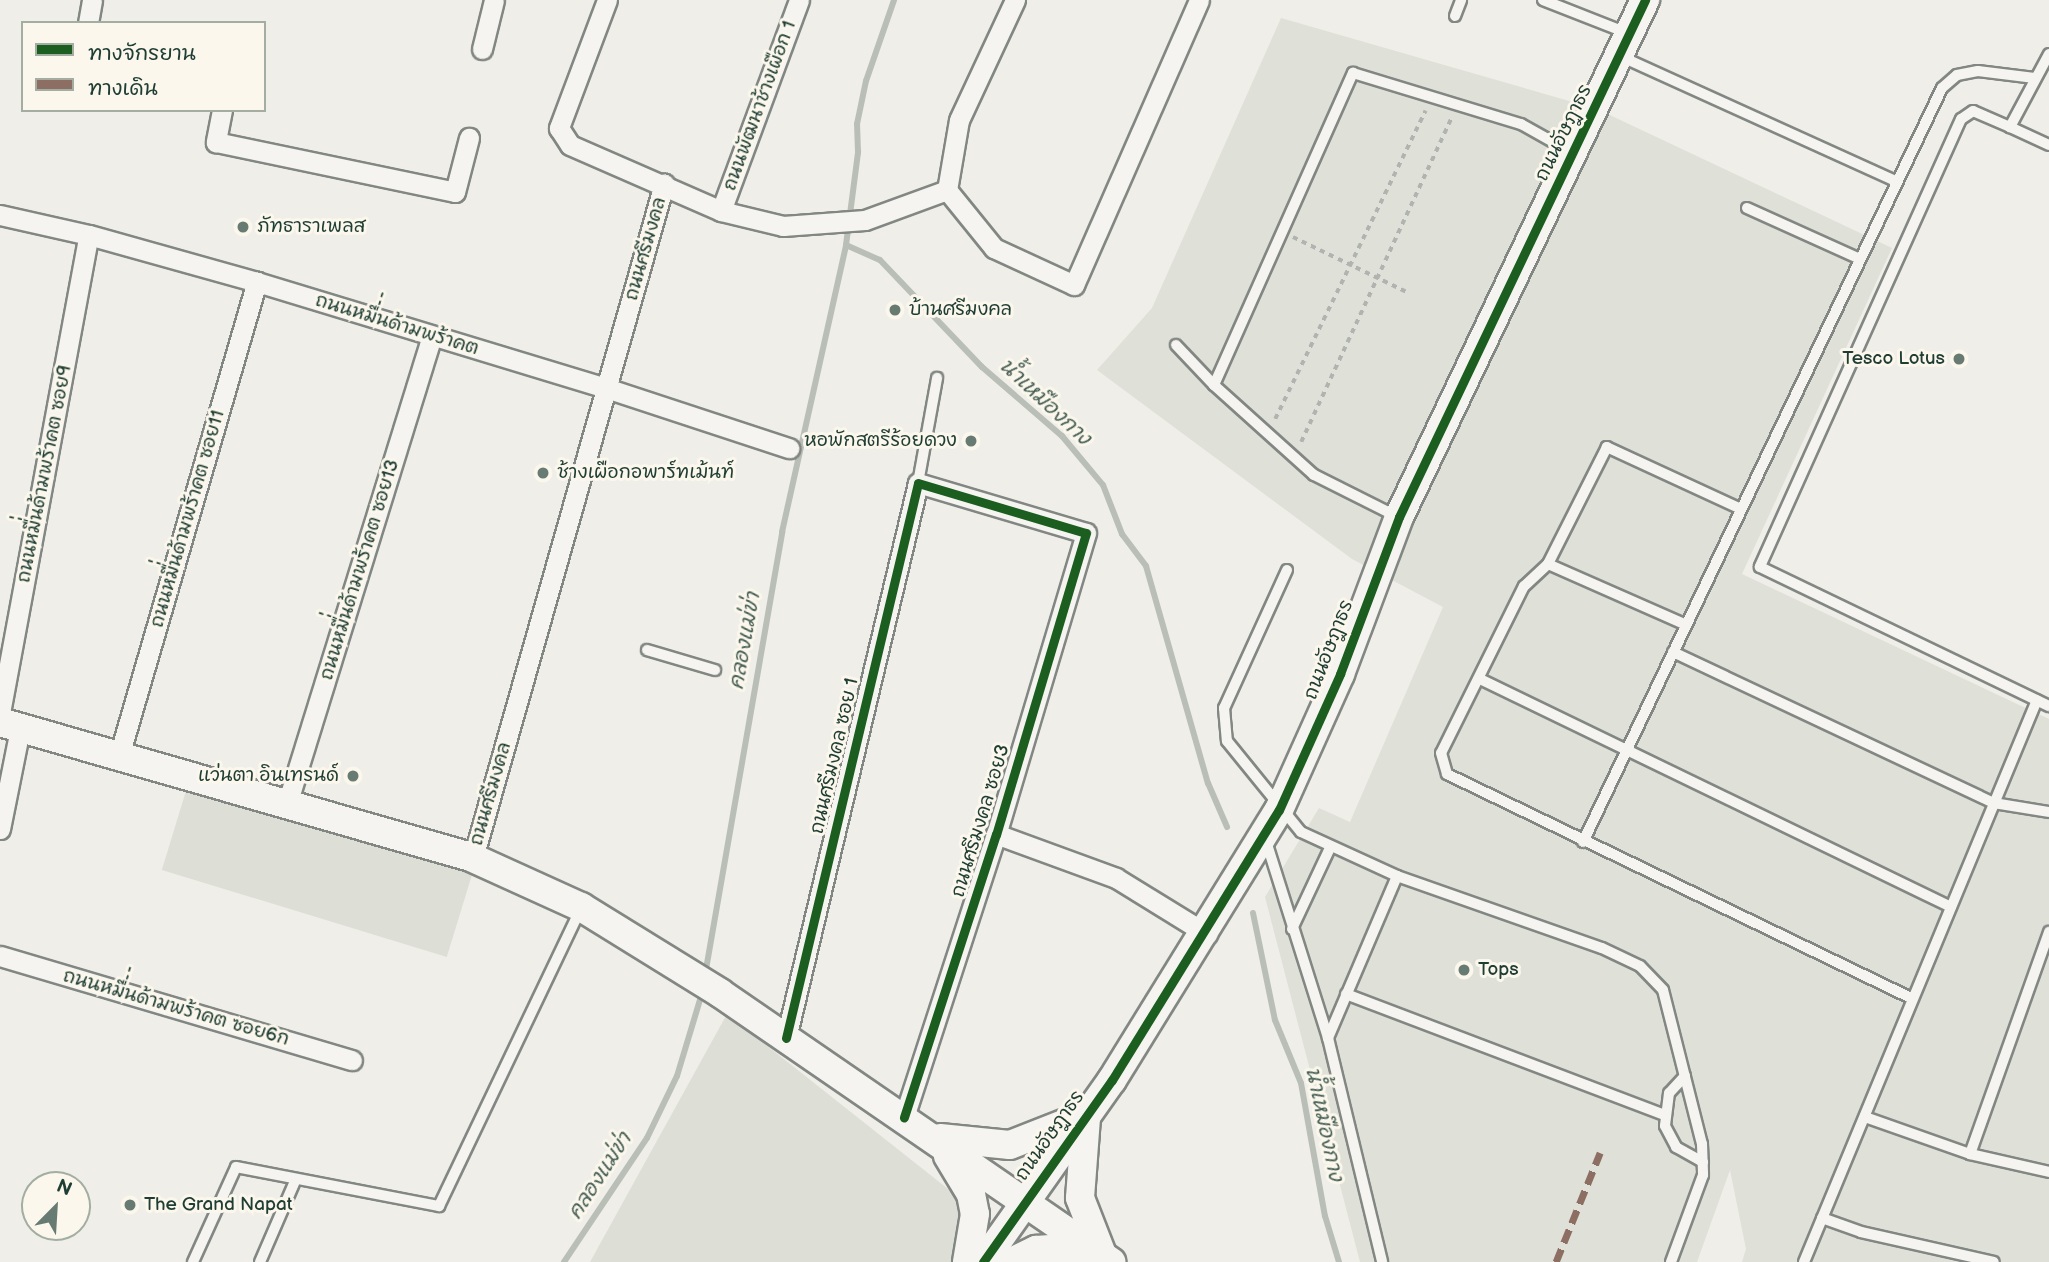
<!DOCTYPE html>
<meta charset="utf-8">
<style>
body{margin:0}
#map{position:relative;width:2049px;height:1262px;overflow:hidden;background:#efeee8;font-family:"Balsamiq Sans","Playpen Sans Thai",sans-serif}
div>[style]{position:absolute}
.built>*{inset:0;background:#dfe0d7}
.green>*{inset:0;background:#dddfd6;transform-origin:0 0}
.stream>*{height:6px;margin:-3px;padding:0 3px;transform-origin:3px;border-radius:3px;background:#b9bfb6}
.path>*{height:3.5px;margin-top:-1.75px;transform-origin:0;background:repeating-linear-gradient(90deg,#b1b3b0 0 5px,transparent 0 10px)}
.roads{filter:drop-shadow(2px 0 #828783) drop-shadow(-2px 0 #828783) drop-shadow(0 2px #828783) drop-shadow(0 -2px #828783)}
.lane>*{height:10px;margin:-5px;padding:0 5px;transform-origin:5px;border-radius:5px;background:#f5f4f0}
.street>*{height:19px;margin:-9.5px;padding:0 9.5px;transform-origin:9.5px;border-radius:9.5px;background:#f5f4f0}
.secondary>*{height:28px;margin:-14px;padding:0 14px;transform-origin:14px;border-radius:14px;background:#f5f4f0}
.quiet>*{height:7px;margin-top:-3.5px;transform-origin:0;background:repeating-linear-gradient(90deg,#8d6e63 0 14px,transparent 0 21px)}
.cycleway>*{height:9px;margin:-4.5px;padding:0 4.5px;transform-origin:4.5px;border-radius:4.5px;background:#1b5e20}
.dots>*{width:19px;height:19px;translate:-50% -50%;box-sizing:border-box;border:4px solid #fbf7ec;border-radius:50%}
span{translate:-50% -50%;white-space:nowrap;text-align:center;line-height:1.15;-webkit-text-stroke:6px #fbf7ec;paint-order:stroke}
.street-label{font-size:19px;color:#1f3d34}
.poi-label{font-size:19px;color:#1f3d34}
.left{translate:0 -50%;text-align:left}
.right{translate:-100% -50%;text-align:right}
.water-label{font-size:21px;color:#465e55;font-style:italic}
.legend{position:absolute;left:21px;top:21px;width:245px;height:91px;box-sizing:border-box;background:#fbf7ec;border:2px solid #a3ada2;margin:0;padding:9px 12px;list-style:none;font-size:21px;color:#1f3d34}
.legend li{display:flex;align-items:center;gap:14px;height:35px}
.legend b{width:35px;border:2px solid #a3ada2}
.north{position:absolute;left:21px;top:1171px;width:70px;height:70px;box-sizing:border-box;background:#fbf7ec;border:2px solid #a3ada2;border-radius:50%;rotate:24deg;font-size:19px;font-weight:700;line-height:28px;text-align:center;color:#1f3d34}
.north::after{content:'';display:block;margin:auto;width:24px;height:32px;background:#687b73;clip-path:polygon(50% 0,100% 100%,50% 72%,0 100%)}
</style>
<div id="map">
<div class="built">
<div style="clip-path:polygon(1281px 18px,1597px 109px,1892px 248px,1742px 574px,2049px 719px,2049px 1262px,1742px 1262px,1746px 1249px,1730px 1170px,1697px 1262px,1360px 1262px,1265px 897px,1319px 808px,1350px 822px,1443px 607px,1352px 559px,1097px 370px,1152px 308px)"></div>
</div>
<div class="green">
<div style="left:189px;top:781px;width:298px;height:93px;rotate:17deg"></div>
<div style="clip-path:polygon(727px 1014px,962px 1200px,968px 1241px,953px 1262px,590px 1262px)"></div>
</div>
<div class="stream">
<div style="left:846px;top:245px;width:37px;rotate:24deg"></div>
<div style="left:880px;top:260px;width:148px;rotate:46.4deg"></div>
<div style="left:982px;top:367px;width:106px;rotate:40.8deg"></div>
<div style="left:1062px;top:436px;width:64px;rotate:50.1deg"></div>
<div style="left:1103px;top:485px;width:53px;rotate:68.8deg"></div>
<div style="left:1122px;top:534px;width:40px;rotate:53deg"></div>
<div style="left:1146px;top:566px;width:226px;rotate:74.1deg"></div>
<div style="left:1208px;top:783px;width:48px;rotate:66.6deg"></div>
<div style="left:1253px;top:913px;width:109px;rotate:78.4deg"></div>
<div style="left:1275px;top:1020px;width:68px;rotate:67.6deg"></div>
<div style="left:1301px;top:1083px;width:135px;rotate:79.8deg"></div>
<div style="left:1325px;top:1216px;width:48px;rotate:73.1deg"></div>
<div style="left:705px;top:975px;width:450px;rotate:-80.1deg"></div>
<div style="left:782px;top:532px;width:294px;rotate:-77.4deg"></div>
<div style="left:846px;top:245px;width:94px;rotate:-82.6deg"></div>
<div style="left:858px;top:152px;width:28px;rotate:-92deg"></div>
<div style="left:857px;top:124px;width:44px;rotate:-78.2deg"></div>
<div style="left:866px;top:81px;width:86px;rotate:-70.9deg"></div>
<div style="left:564px;top:1262px;width:149px;rotate:-56.2deg"></div>
<div style="left:647px;top:1138px;width:69px;rotate:-64.2deg"></div>
<div style="left:677px;top:1076px;width:87px;rotate:-73.2deg"></div>
</div>
<div class="path">
<div style="left:1293px;top:237px;width:129px;rotate:25.8deg"></div>
<div style="left:1275px;top:419px;width:343px;rotate:-64deg"></div>
<div style="left:1301px;top:442px;width:356px;rotate:-65.1deg"></div>
</div>
<div class="roads">
<div class="lane">
<div style="left:1543px;top:0;width:90px;rotate:21.4deg"></div>
<div style="left:1455px;top:16px;width:17px;rotate:-69deg"></div>
<div style="left:2049px;top:54px;width:83px;rotate:118.1deg"></div>
<div style="left:2010px;top:127px;width:40px;rotate:-156.6deg"></div>
<div style="left:1973px;top:111px;width:14px;rotate:146deg"></div>
<div style="left:1961px;top:119px;width:491px;rotate:114.2deg"></div>
<div style="left:1760px;top:567px;width:321px;rotate:25.7deg"></div>
<div style="left:1620px;top:56px;width:303px;rotate:24.4deg"></div>
<div style="left:2010px;top:127px;width:43px;rotate:24.8deg"></div>
<div style="left:1747px;top:208px;width:124px;rotate:24.3deg"></div>
<div style="left:1176px;top:345px;width:55px;rotate:46.5deg"></div>
<div style="left:918px;top:483px;width:107px;rotate:-79.7deg"></div>
<div style="left:1741px;top:509px;width:148px;rotate:-155.2deg"></div>
<div style="left:1607px;top:447px;width:131px;rotate:116.8deg"></div>
<div style="left:1548px;top:564px;width:33px;rotate:137deg"></div>
<div style="left:1524px;top:586px;width:186px;rotate:116.4deg"></div>
<div style="left:1441px;top:753px;width:22px;rotate:74deg"></div>
<div style="left:1447px;top:774px;width:517px;rotate:25.77deg"></div>
<div style="left:1396px;top:516px;width:92px;rotate:-153.4deg"></div>
<div style="left:1314px;top:475px;width:135px;rotate:-138deg"></div>
<div style="left:1214px;top:385px;width:342px;rotate:-66deg"></div>
<div style="left:1353px;top:73px;width:176px;rotate:16.9deg"></div>
<div style="left:1521px;top:124px;width:57px;rotate:29.2deg"></div>
<div style="left:1548px;top:564px;width:151px;rotate:23.8deg"></div>
<div style="left:1287px;top:570px;width:152px;rotate:114.5deg"></div>
<div style="left:1224px;top:708px;width:33px;rotate:85deg"></div>
<div style="left:1227px;top:741px;width:117px;rotate:50.9deg"></div>
<div style="left:1301px;top:832px;width:106px;rotate:24.6deg"></div>
<div style="left:647px;top:650px;width:71px;rotate:16.4deg"></div>
<div style="left:1673px;top:652px;width:355px;rotate:25.2deg"></div>
<div style="left:1994px;top:803px;width:56px;rotate:9.3deg"></div>
<div style="left:1480px;top:679px;width:523px;rotate:25.83deg"></div>
<div style="left:1266px;top:841px;width:207px;rotate:72.5deg"></div>
<div style="left:1328px;top:1038px;width:230px;rotate:76.4deg"></div>
<div style="left:1583px;top:842px;width:835px;rotate:-64.54deg"></div>
<div style="left:1942px;top:88px;width:20px;rotate:-41deg"></div>
<div style="left:1957px;top:75px;width:21px;rotate:-11deg"></div>
<div style="left:1978px;top:71px;width:57px;rotate:7deg"></div>
<div style="left:1292px;top:929px;width:89px;rotate:-64.9deg"></div>
<div style="left:1346px;top:994px;width:340px;rotate:20.8deg"></div>
<div style="left:1328px;top:1038px;width:176px;rotate:-66.9deg"></div>
<div style="left:1397px;top:876px;width:217px;rotate:19.4deg"></div>
<div style="left:1602px;top:948px;width:42px;rotate:25.3deg"></div>
<div style="left:1640px;top:966px;width:33px;rotate:46deg"></div>
<div style="left:1663px;top:990px;width:159px;rotate:75.8deg"></div>
<div style="left:1702px;top:1144px;width:31px;rotate:88deg"></div>
<div style="left:1703px;top:1175px;width:93px;rotate:110.2deg"></div>
<div style="left:1685px;top:1076px;width:23px;rotate:133deg"></div>
<div style="left:1669px;top:1093px;width:33px;rotate:97deg"></div>
<div style="left:1665px;top:1126px;width:24px;rotate:62deg"></div>
<div style="left:1676px;top:1147px;width:31px;rotate:29deg"></div>
<div style="left:1865px;top:1117px;width:111px;rotate:19.4deg"></div>
<div style="left:1970px;top:1154px;width:81px;rotate:12.8deg"></div>
<div style="left:1970px;top:1154px;width:236px;rotate:-70.4deg"></div>
<div style="left:1822px;top:1218px;width:41px;rotate:19.7deg"></div>
<div style="left:1861px;top:1232px;width:136px;rotate:12.7deg"></div>
<div style="left:193px;top:1262px;width:104px;rotate:-65.6deg"></div>
<div style="left:236px;top:1167px;width:207px;rotate:10.9deg"></div>
<div style="left:439px;top:1206px;width:328px;rotate:-64.5deg"></div>
<div style="left:260px;top:1262px;width:88px;rotate:-66.6deg"></div>
<div style="left:1804px;top:1262px;width:608px;rotate:-67.48deg"></div>
</div>
<div class="street">
<div style="left:607px;top:0;width:137px;rotate:110.6deg"></div>
<div style="left:559px;top:128px;width:20px;rotate:57deg"></div>
<div style="left:570px;top:145px;width:165px;rotate:23.6deg"></div>
<div style="left:721px;top:211px;width:64px;rotate:13.6deg"></div>
<div style="left:783px;top:226px;width:82px;rotate:-4.2deg"></div>
<div style="left:865px;top:220px;width:87px;rotate:-20.1deg"></div>
<div style="left:1015px;top:0;width:132px;rotate:115deg"></div>
<div style="left:959px;top:120px;width:71px;rotate:99.7deg"></div>
<div style="left:947px;top:190px;width:75px;rotate:51deg"></div>
<div style="left:994px;top:248px;width:88px;rotate:24.8deg"></div>
<div style="left:1074px;top:285px;width:311px;rotate:-66.3deg"></div>
<div style="left:88px;top:23px;width:23px;rotate:-80deg"></div>
<div style="left:482px;top:49px;width:50px;rotate:-76.2deg"></div>
<div style="left:222px;top:110px;width:33px;rotate:101deg"></div>
<div style="left:216px;top:142px;width:244px;rotate:11.8deg"></div>
<div style="left:455px;top:192px;width:56px;rotate:-75.5deg"></div>
<div style="left:721px;top:211px;width:225px;rotate:-69.7deg"></div>
<div style="left:0;top:215px;width:91px;rotate:12.7deg"></div>
<div style="left:89px;top:235px;width:174px;rotate:15.6deg"></div>
<div style="left:257px;top:282px;width:365px;rotate:16.9deg"></div>
<div style="left:606px;top:388px;width:193px;rotate:18.2deg"></div>
<div style="left:0;top:713px;width:486px;rotate:-79.5deg"></div>
<div style="left:119px;top:756px;width:494px;rotate:-73.8deg"></div>
<div style="left:287px;top:804px;width:490px;rotate:-72.8deg"></div>
<div style="left:0;top:829px;width:102px;rotate:-78.7deg"></div>
<div style="left:996px;top:834px;width:128px;rotate:20.1deg"></div>
<div style="left:1116px;top:878px;width:107px;rotate:31.6deg"></div>
<div style="left:473px;top:858px;width:701px;rotate:-74.18deg"></div>
<div style="left:0;top:956px;width:367px;rotate:16.5deg"></div>
<div style="left:786px;top:1038px;width:570px;rotate:-76.62deg"></div>
<div style="left:918px;top:483px;width:175px;rotate:16.6deg"></div>
<div style="left:1086px;top:533px;width:314px;rotate:106.6deg"></div>
<div style="left:996px;top:834px;width:298px;rotate:108deg"></div>
</div>
<div class="secondary">
<div style="left:0;top:722px;width:492px;rotate:16deg"></div>
<div style="left:473px;top:858px;width:119px;rotate:24.4deg"></div>
<div style="left:581px;top:907px;width:163px;rotate:31.7deg"></div>
<div style="left:720px;top:993px;width:475px;rotate:34.5deg"></div>
<div style="left:1086px;top:1118px;width:80px;rotate:94.3deg"></div>
<div style="left:1080px;top:1198px;width:63px;rotate:68.7deg"></div>
<div style="left:940px;top:1138px;width:70px;rotate:5.7deg"></div>
<div style="left:1010px;top:1145px;width:82px;rotate:-21.5deg"></div>
<div style="left:948px;top:1156px;width:44px;rotate:58.8deg"></div>
<div style="left:971px;top:1194px;width:20px;rotate:79deg"></div>
<div style="left:975px;top:1214px;width:49px;rotate:99.5deg"></div>
<div style="left:983px;top:1262px;width:223px;rotate:-54.7deg"></div>
<div style="left:1112px;top:1080px;width:317px;rotate:-58.3deg"></div>
<div style="left:1279px;top:810px;width:149px;rotate:-65.8deg"></div>
<div style="left:1340px;top:674px;width:168px;rotate:-69.4deg"></div>
<div style="left:1399px;top:517px;width:573px;rotate:-64.55deg"></div>
<div style="left:1011px;top:1262px;width:28px;rotate:-26deg"></div>
<div style="left:1036px;top:1250px;width:26px;rotate:-4deg"></div>
<div style="left:1062px;top:1248px;width:29px;rotate:12deg"></div>
</div>
</div>
<div class="quiet">
<div style="left:1556px;top:1262px;width:118px;rotate:-68deg"></div>
</div>
<div class="cycleway">
<div style="left:786px;top:1038px;width:570px;rotate:-76.62deg"></div>
<div style="left:918px;top:483px;width:175px;rotate:16.6deg"></div>
<div style="left:1086px;top:533px;width:314px;rotate:106.6deg"></div>
<div style="left:996px;top:834px;width:298px;rotate:108deg"></div>
<div style="left:983px;top:1262px;width:223px;rotate:-54.7deg"></div>
<div style="left:1112px;top:1080px;width:317px;rotate:-58.3deg"></div>
<div style="left:1279px;top:810px;width:149px;rotate:-65.8deg"></div>
<div style="left:1340px;top:674px;width:168px;rotate:-69.4deg"></div>
<div style="left:1399px;top:517px;width:573px;rotate:-64.55deg"></div>
</div>
<div class="dots">
<div style="left:243px;top:227px;background:#687b73"></div>
<div style="left:895px;top:310px;background:#687b73"></div>
<div style="left:1959px;top:359px;background:#687b73"></div>
<div style="left:971px;top:441px;background:#687b73"></div>
<div style="left:543px;top:473px;background:#687b73"></div>
<div style="left:353px;top:776px;background:#687b73"></div>
<div style="left:1464px;top:970px;background:#687b73"></div>
<div style="left:130px;top:1205px;background:#687b73"></div>
</div>
<div class="street-label">
<span style="left:760px;top:106px;rotate:-70deg">ถนนพัฒนาช้างเผือก 1</span>
<span style="left:1564px;top:133px;rotate:-64deg">ถนนอัษฎาธร</span>
<span style="left:646px;top:249px;rotate:-74deg">ถนนศรีมงคล</span>
<span style="left:397px;top:325px;rotate:17deg">ถนนหมื่่นด้ามพร้าคต</span>
<span style="left:45px;top:474px;rotate:-79deg">ถนนหมื่่นด้ามพร้าคต ซอย9</span>
<span style="left:188px;top:519px;rotate:-74deg">ถนนหมื่่นด้ามพร้าคต ซอย11</span>
<span style="left:360px;top:570px;rotate:-73deg">ถนนหมื่่นด้ามพร้าคต ซอย13</span>
<span style="left:1329px;top:650px;rotate:-69deg">ถนนอัษฎาธร</span>
<span style="left:835px;top:756px;rotate:-77deg">ถนนศรีมงคล ซอย 1</span>
<span style="left:491px;top:794px;rotate:-74deg">ถนนศรีมงคล</span>
<span style="left:981px;top:821px;rotate:-73deg">ถนนศรีมงคล ซอย3</span>
<span style="left:176px;top:1008px;rotate:16deg">ถนนหมื่่นด้ามพร้าคต ซอย6ก</span>
<span style="left:1050px;top:1136px;rotate:-55deg">ถนนอัษฎาธร</span>
</div>
<div class="poi-label">
<span class="left" style="left:257px;top:227px">ภัทธาราเพลส</span>
<span class="left" style="left:909px;top:310px">บ้านศรีมงคล</span>
<span class="right" style="left:1945px;top:359px">Tesco Lotus</span>
<span class="right" style="left:957px;top:441px">หอพักสตรีร้อยดวง</span>
<span class="left" style="left:557px;top:473px">ช้างเผือกอพาร์ทเม้นท์</span>
<span class="right" style="left:339px;top:776px">แว่นตา อินเทรนด์</span>
<span class="left" style="left:1478px;top:970px">Tops</span>
<span class="left" style="left:144px;top:1205px">The Grand Napat</span>
</div>
<div class="water-label">
<span style="left:1045px;top:402px;rotate:43deg">น้ำเหมืองกาง</span>
<span style="left:745px;top:641px;rotate:-80deg">คลองแม่ข่า</span>
<span style="left:1324px;top:1124px;rotate:78deg">น้ำเหมืองกาง</span>
<span style="left:600px;top:1176px;rotate:-57deg">คลองแม่ข่า</span>
</div>
<ul class="legend">
<li><b style="height:9px;background:#1b5e20"></b>ทางจักรยาน</li>
<li><b style="height:9px;background:#8d6e63"></b>ทางเดิน</li>
</ul>
<div class="north">N</div>
</div>
